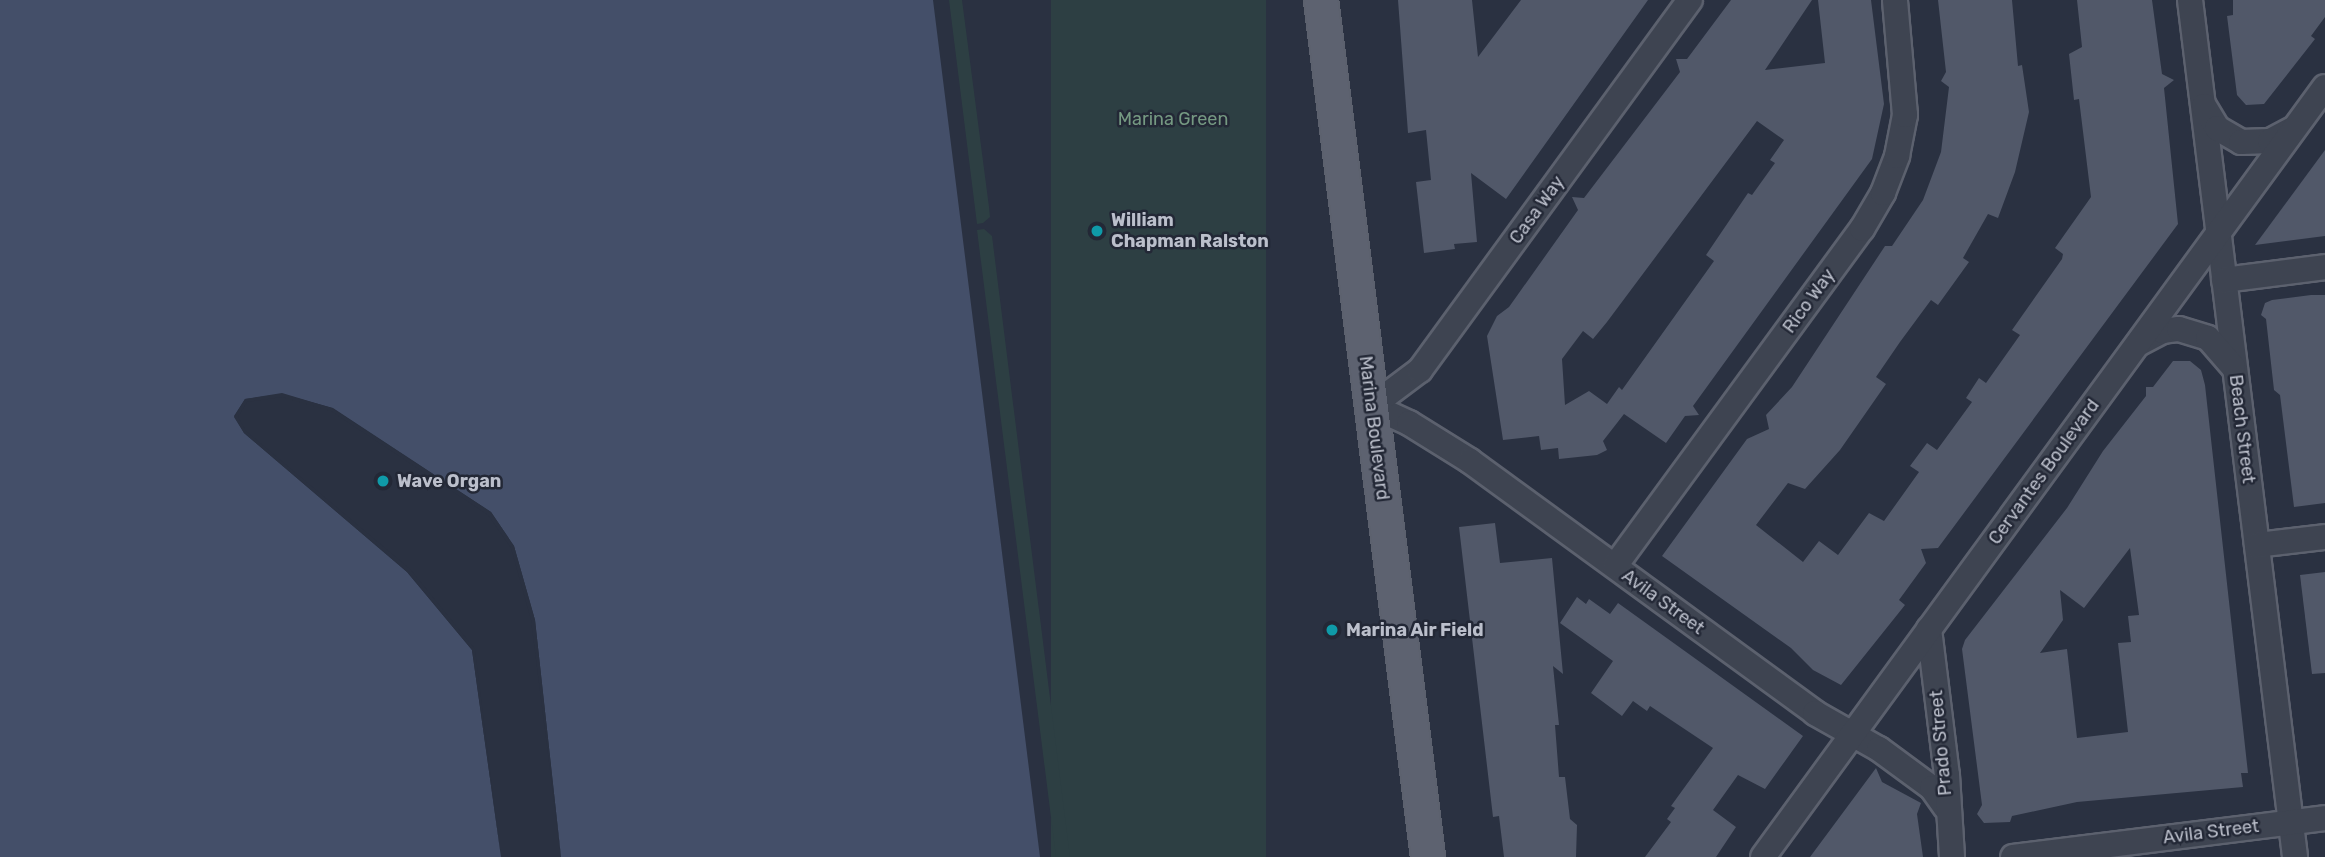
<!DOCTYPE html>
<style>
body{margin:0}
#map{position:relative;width:2325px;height:857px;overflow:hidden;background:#2a3141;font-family:Rubik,sans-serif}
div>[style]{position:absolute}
.green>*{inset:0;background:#2d3f43;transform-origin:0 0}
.water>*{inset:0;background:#444f69}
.pier>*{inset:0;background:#2a3141}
.building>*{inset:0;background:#515869}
.roads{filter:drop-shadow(2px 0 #5c616e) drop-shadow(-2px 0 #5c616e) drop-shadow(0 2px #5c616e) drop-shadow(0 -2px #5c616e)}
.minor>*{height:24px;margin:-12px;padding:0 12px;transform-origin:12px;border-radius:12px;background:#3e4451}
.major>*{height:32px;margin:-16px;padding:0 16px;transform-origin:16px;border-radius:16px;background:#5d6270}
.dots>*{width:19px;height:19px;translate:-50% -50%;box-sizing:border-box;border:4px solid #232836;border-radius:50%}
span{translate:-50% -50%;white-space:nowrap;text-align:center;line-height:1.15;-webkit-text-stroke:5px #232836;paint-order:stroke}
.park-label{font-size:18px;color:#759982}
.street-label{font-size:18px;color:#bbbfcb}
.poi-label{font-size:18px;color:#bbbfcb;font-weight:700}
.left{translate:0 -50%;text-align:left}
</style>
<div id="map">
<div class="green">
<div style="clip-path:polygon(949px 0,962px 0,989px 207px,990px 217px,983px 223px,977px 224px)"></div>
<div style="left:1051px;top:0;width:215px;height:864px"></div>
<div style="clip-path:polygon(984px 229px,992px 236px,1070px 857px,1056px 857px,977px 230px)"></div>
</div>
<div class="water">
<div style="clip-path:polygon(0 0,933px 0,1040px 857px,561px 857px,535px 620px,514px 546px,491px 512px,333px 408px,282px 394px,245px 399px,234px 416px,244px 433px,407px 572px,472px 650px,501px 857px,0 857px)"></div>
</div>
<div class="pier">
<div style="clip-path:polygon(282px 393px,332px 408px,491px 512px,514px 546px,535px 620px,561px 857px,531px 620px,511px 548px,488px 515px,331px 411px,282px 397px,247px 402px,238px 417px,246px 431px,410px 569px,475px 649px,501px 857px,472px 650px,407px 572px,244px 433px,234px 417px,245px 399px)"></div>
</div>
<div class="building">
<div style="clip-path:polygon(1398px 0,1472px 0,1478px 57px,1521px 0,1648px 0,1506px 199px,1471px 173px,1477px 242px,1454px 244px,1455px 249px,1424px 253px,1416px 182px,1431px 180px,1426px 130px,1408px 133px)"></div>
<div style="clip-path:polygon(evenodd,1731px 0,1812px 0,1765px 70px,1825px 63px,1818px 0,1871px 0,1884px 104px,1872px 159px,1693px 406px,1699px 415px,1685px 416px,1666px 443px,1624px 414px,1603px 441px,1607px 450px,1597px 455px,1559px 459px,1558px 448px,1541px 450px,1539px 436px,1503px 440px,1487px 336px,1497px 316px,1509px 307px,1578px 210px,1572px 197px,1584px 198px,1680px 72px,1676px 59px,1687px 59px,1731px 0,1757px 121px,1784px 140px,1770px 160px,1775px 163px,1752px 195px,1748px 193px,1706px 255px,1714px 261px,1622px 390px,1619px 387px,1607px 404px,1589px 391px,1565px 405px,1562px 359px,1583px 331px,1593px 339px,1607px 322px,1757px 121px)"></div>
<div style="clip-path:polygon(1938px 0,2012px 0,2018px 66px,2022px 65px,2029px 112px,2015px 172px,1998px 218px,1988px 214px,1963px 258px,1969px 262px,1938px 305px,1931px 300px,1900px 342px,1876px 377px,1886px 384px,1840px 450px,1805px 489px,1788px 483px,1756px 525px,1803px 562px,1819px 541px,1838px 555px,1869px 513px,1884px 521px,1919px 472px,1910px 466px,1927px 443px,1937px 450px,1972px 402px,1966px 398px,1979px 378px,1986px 383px,2020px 335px,2012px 330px,2062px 259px,2063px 254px,2055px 248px,2091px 197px,2079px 99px,2074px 100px,2069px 54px,2082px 47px,2077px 0,2152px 0,2162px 74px,2174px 80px,2164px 88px,2178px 224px,1938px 548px,1921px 549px,1926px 563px,1899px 600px,1905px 605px,1841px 685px,1813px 670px,1791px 648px,1662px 556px,1747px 439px,1769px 429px,1766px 415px,1792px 387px,1885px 246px,1892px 246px,1923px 200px,1941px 152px,1949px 87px,1941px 81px,1946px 72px)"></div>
<div style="clip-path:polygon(2233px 0,2325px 0,2325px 17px,2311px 36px,2315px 39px,2264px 104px,2246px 105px,2237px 95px,2227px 16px,2233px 15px)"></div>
<div style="clip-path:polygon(2325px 150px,2325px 236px,2255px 245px)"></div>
<div style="clip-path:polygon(2311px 295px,2325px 295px,2325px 503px,2294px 507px,2280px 395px,2274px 390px,2266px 319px,2261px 315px,2265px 303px,2272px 300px)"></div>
<div style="clip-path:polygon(evenodd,2173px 361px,2190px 361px,2201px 370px,2205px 385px,2248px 773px,2241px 773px,2243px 787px,2077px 802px,2012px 816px,2010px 822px,1984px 823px,1977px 814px,1982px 805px,1962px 649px,1965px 640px,2067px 508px,2103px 451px,2146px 396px,2146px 387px,2153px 387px,2173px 361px,2130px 548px,2139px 615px,2128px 616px,2131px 642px,2118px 643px,2128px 732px,2077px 738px,2067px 649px,2040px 653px,2063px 620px,2060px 590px,2084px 608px,2130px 548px)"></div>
<div style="clip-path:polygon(1495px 523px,1500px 563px,1552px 558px,1563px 674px,1553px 666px,1559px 725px,1555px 725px,1559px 777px,1565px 777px,1570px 819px,1577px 825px,1576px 857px,1504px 857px,1499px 816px,1493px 817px,1459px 527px)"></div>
<div style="clip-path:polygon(2325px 572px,2325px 673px,2312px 674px,2300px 575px)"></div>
<div style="clip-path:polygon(1577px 597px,1586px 604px,1589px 599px,1610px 614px,1618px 603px,1803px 736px,1765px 789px,1738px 775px,1713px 810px,1736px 827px,1716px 857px,1645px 857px,1671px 822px,1667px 819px,1675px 808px,1671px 806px,1713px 748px,1650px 706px,1647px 711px,1633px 701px,1622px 716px,1591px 693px,1613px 661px,1560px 623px)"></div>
<div style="clip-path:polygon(1876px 768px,1882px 782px,1921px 803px,1917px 814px,1923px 857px,1810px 857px)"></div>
</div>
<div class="roads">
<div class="minor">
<div style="left:2190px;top:0;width:863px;rotate:83.01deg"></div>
<div style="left:2204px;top:106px;width:26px;rotate:59deg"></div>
<div style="left:2217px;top:128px;width:28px;rotate:30deg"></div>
<div style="left:2241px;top:142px;width:29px;rotate:-2deg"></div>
<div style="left:2270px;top:141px;width:24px;rotate:-28deg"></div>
<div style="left:2224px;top:280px;width:102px;rotate:-7.3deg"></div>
<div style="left:2138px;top:344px;width:27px;rotate:-28deg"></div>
<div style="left:2162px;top:331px;width:17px;rotate:-7deg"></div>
<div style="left:2179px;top:329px;width:30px;rotate:17deg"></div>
<div style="left:2208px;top:338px;width:38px;rotate:49deg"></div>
<div style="left:1372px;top:406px;width:41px;rotate:24.7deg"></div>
<div style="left:1409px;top:423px;width:72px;rotate:31.9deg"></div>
<div style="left:1470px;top:461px;width:427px;rotate:36.1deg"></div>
<div style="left:1815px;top:713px;width:73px;rotate:29.4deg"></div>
<div style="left:1879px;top:749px;width:66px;rotate:36.3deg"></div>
<div style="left:1932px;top:788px;width:24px;rotate:55deg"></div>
<div style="left:1372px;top:406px;width:60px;rotate:-36.9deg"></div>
<div style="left:1420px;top:370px;width:458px;rotate:-53.9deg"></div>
<div style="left:2257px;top:545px;width:68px;rotate:-6.7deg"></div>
<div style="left:1615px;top:566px;width:418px;rotate:-53.8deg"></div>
<div style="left:1862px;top:229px;width:42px;rotate:-59.7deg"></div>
<div style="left:1883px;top:193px;width:40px;rotate:-69deg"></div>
<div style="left:1897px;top:156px;width:42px;rotate:-79deg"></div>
<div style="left:1905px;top:115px;width:115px;rotate:-95deg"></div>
<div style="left:1929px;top:629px;width:147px;rotate:83deg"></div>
<div style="left:1947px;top:775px;width:82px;rotate:86.5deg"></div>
<div style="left:1763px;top:857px;width:953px;rotate:-53.88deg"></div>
<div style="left:2013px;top:857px;width:314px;rotate:-7.1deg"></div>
</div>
<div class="major">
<div style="left:1321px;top:0;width:864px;rotate:82.88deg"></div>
</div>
</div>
<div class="dots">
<div style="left:1097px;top:231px;background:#0f9aa8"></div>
<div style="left:383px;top:481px;background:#0f9aa8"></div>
<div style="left:1332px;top:630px;background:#0f9aa8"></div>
</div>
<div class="park-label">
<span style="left:1173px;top:119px">Marina Green</span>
</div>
<div class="street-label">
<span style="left:1537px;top:210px;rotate:-54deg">Casa Way</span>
<span style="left:1809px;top:301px;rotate:-54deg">Rico Way</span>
<span style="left:1374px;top:428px;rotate:83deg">Marina Boulevard</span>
<span style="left:2242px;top:429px;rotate:83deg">Beach Street</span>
<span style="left:2044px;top:472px;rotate:-54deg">Cervantes Boulevard</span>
<span style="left:1663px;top:602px;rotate:36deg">Avila Street</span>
<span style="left:1941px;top:743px;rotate:-95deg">Prado Street</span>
<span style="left:2211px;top:832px;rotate:-7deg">Avila Street</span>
</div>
<div class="poi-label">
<span class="left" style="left:1111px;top:231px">William<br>Chapman Ralston</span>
<span class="left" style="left:397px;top:481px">Wave Organ</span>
<span class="left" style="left:1346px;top:630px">Marina Air Field</span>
</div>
</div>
